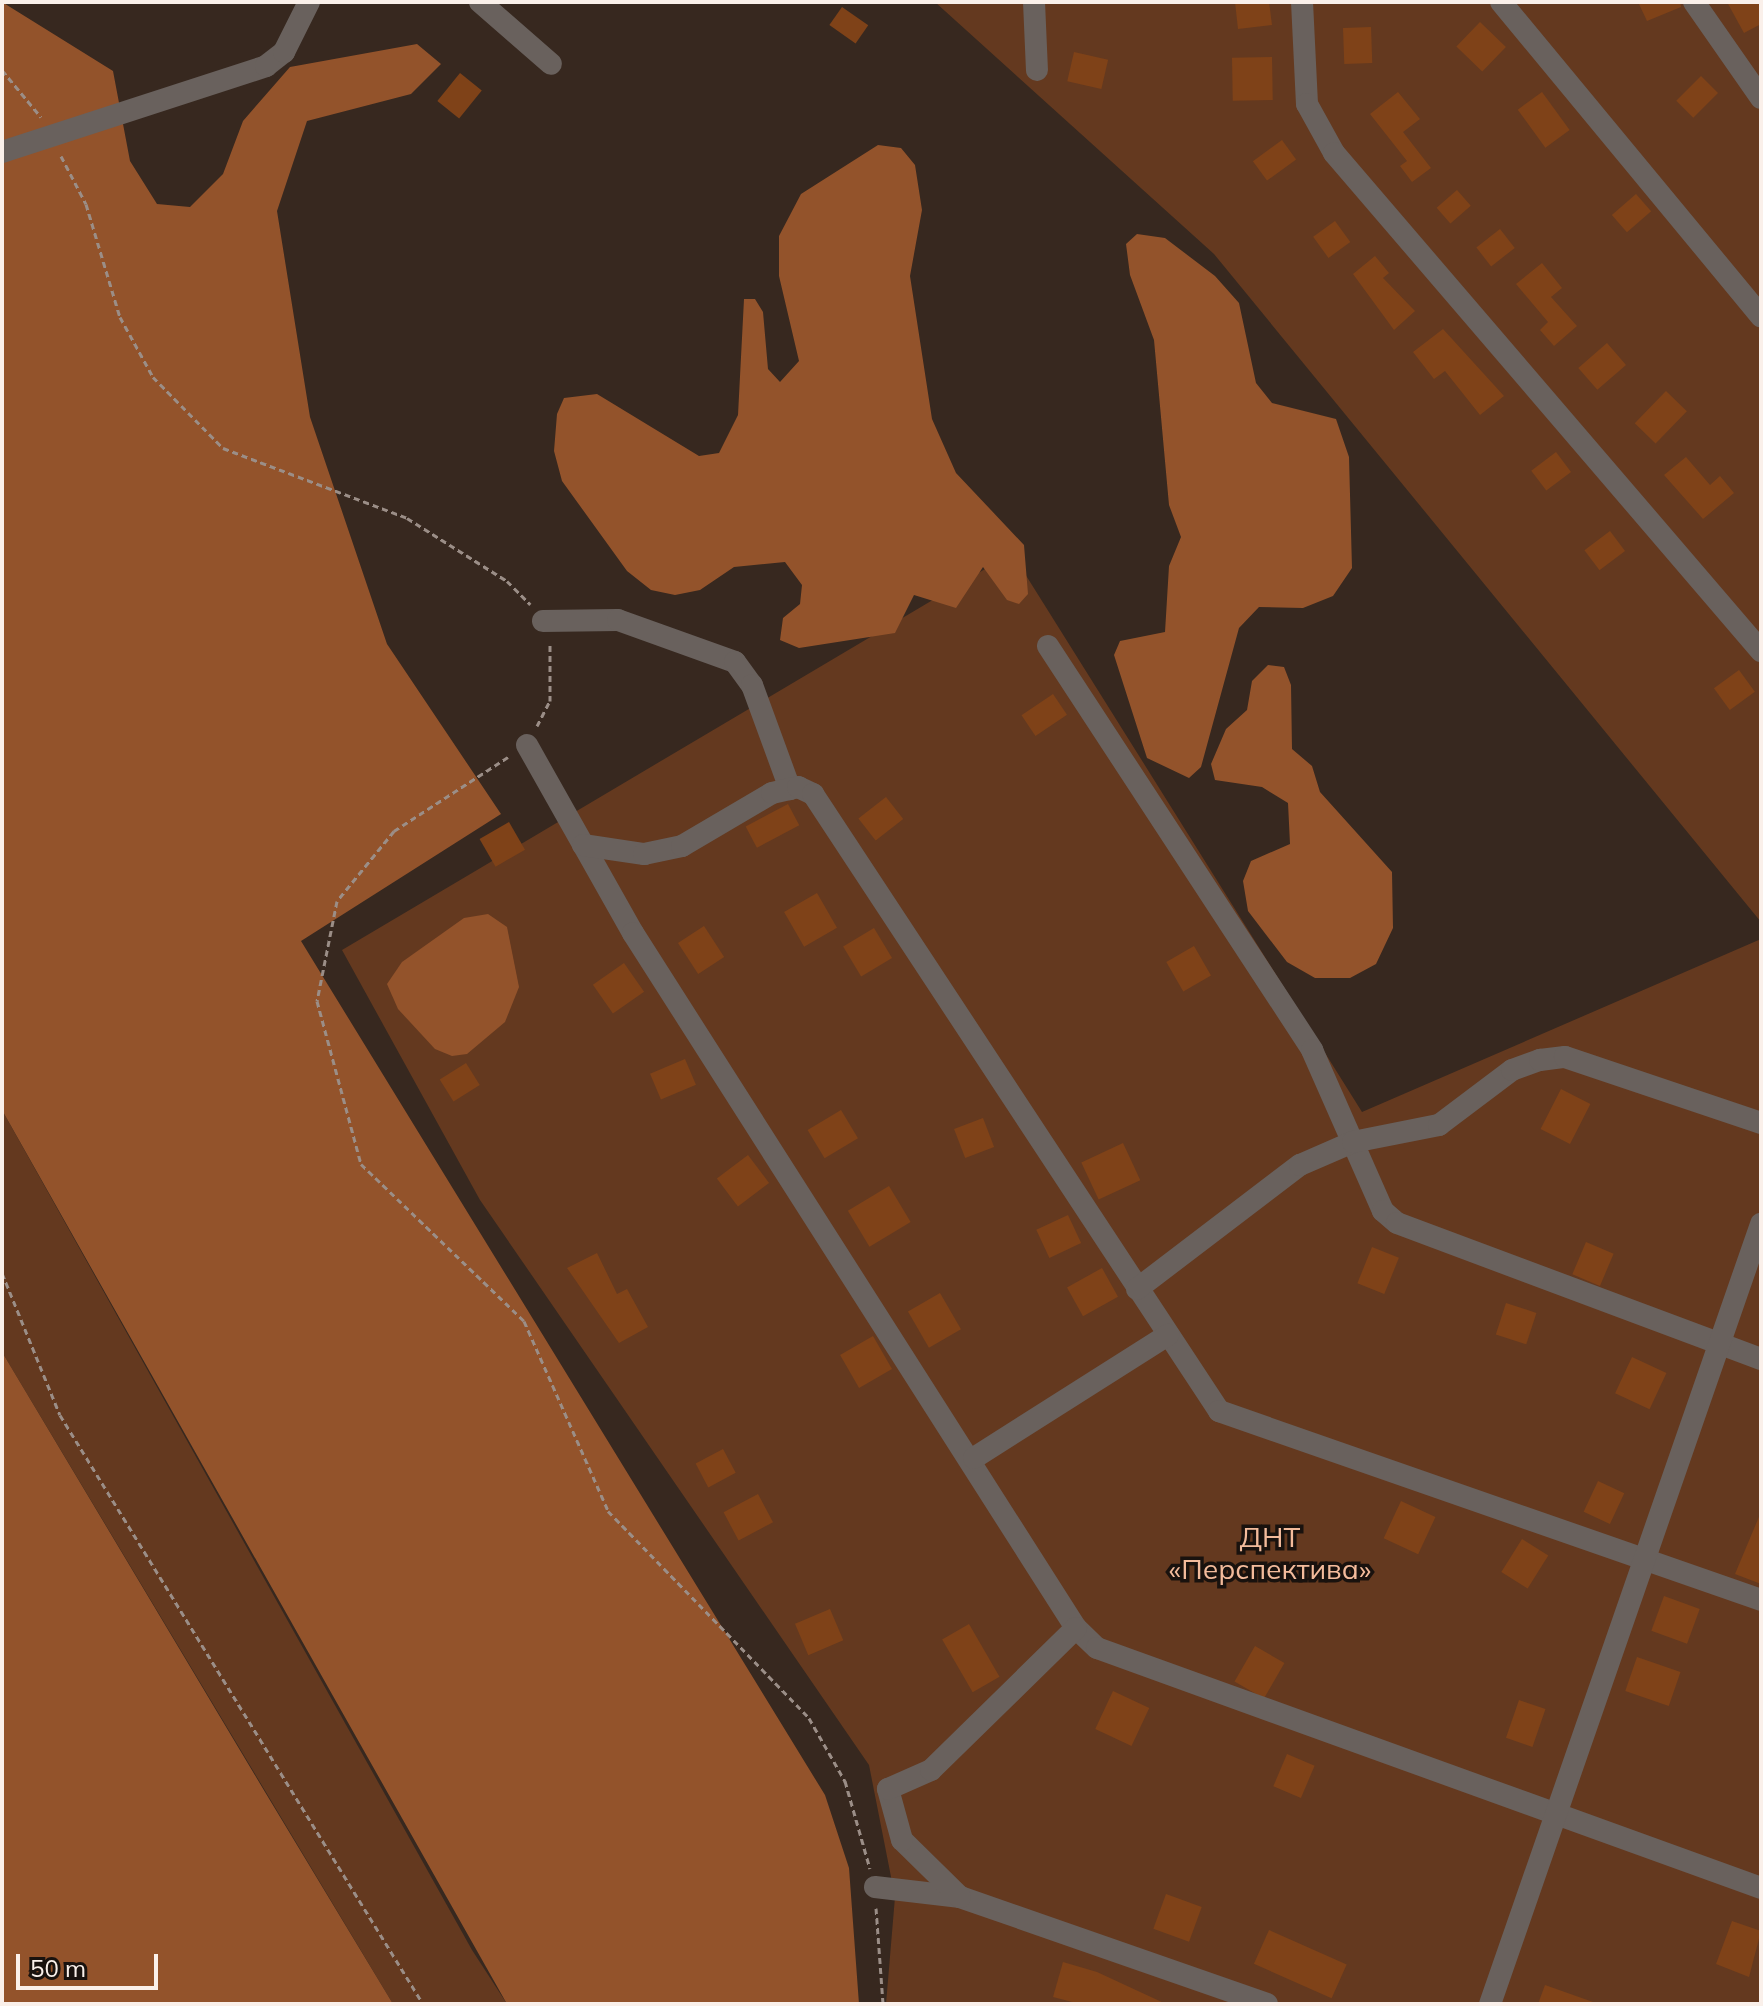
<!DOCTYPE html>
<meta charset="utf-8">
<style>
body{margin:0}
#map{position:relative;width:1763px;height:2006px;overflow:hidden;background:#37281f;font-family:Mulish,sans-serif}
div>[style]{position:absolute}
.green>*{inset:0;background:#64391f}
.forest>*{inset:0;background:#93532b}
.building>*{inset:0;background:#7f4218;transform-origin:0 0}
.path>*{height:3px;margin-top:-1.5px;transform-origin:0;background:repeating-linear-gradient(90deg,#9b8e87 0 6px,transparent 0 10px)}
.minor>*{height:22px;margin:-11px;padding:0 11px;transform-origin:11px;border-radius:11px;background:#69615d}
span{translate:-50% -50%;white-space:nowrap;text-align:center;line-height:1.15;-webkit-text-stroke:7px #19120e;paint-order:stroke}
.park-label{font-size:28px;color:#f3bb9b}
.frame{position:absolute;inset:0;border:4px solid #faf0ea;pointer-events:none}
.scale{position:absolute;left:16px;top:1954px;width:142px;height:36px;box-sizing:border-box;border:4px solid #faf0ea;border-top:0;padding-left:10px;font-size:24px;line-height:28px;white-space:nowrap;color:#faf0ea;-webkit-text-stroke:6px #19120e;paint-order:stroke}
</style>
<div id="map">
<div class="green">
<div style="clip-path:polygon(935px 2px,1761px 2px,1761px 922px,1214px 254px)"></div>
<div style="clip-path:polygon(1012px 553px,1362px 1112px,1761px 939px,1761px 2004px,886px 2004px,895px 1897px,869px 1765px,480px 1200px,342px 950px)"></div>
<div style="clip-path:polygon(2px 1110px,472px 1950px,507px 2004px,393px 2004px,2px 1352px)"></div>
</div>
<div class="forest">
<div style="clip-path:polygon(2px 2px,113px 71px,130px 161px,157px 204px,190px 207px,223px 174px,243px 121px,290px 67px,417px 44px,441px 64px,411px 94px,307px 121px,277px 211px,310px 417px,387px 644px,501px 814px,301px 941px,825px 1795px,849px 1868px,859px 2004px,507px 2004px,2px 1110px)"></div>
<div style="clip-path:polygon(878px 145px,901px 148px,915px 165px,922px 210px,910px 276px,932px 419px,956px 473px,1024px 545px,1028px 594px,1019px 604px,1007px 600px,983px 567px,956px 608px,914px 595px,895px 633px,799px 648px,780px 640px,783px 618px,800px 604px,802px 585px,785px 562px,734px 567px,700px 590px,675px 595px,651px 590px,627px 571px,562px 481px,554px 451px,557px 414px,564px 398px,597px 394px,699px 456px,719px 453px,738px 415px,744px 299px,755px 299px,763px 312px,768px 369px,780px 382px,799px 361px,779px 276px,779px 236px,801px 194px)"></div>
<div style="clip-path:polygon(1137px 234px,1165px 238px,1215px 276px,1239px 303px,1256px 383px,1272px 403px,1336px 419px,1349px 457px,1352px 568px,1333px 596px,1303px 608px,1259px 607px,1239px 628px,1201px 767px,1189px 778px,1147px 758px,1114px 655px,1120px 641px,1165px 632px,1169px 566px,1181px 537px,1169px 505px,1154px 340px,1130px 275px,1126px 244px)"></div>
<div style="clip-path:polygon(1268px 665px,1284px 667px,1291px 685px,1292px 749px,1312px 766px,1320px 792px,1392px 872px,1393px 928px,1376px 964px,1350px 978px,1315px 978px,1287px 962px,1248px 911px,1243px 881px,1251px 861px,1290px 844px,1288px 803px,1262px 787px,1215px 780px,1211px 764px,1226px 729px,1247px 710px,1252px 681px)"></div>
<div style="clip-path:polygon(488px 914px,507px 927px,519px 987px,505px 1022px,467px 1054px,452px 1056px,435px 1049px,398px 1009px,387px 984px,402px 962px,464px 918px)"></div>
<div style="clip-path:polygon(2px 1352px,265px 1792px,393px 2004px,2px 2004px)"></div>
</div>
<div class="building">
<div style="clip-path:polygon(1235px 2px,1269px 2px,1272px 25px,1238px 29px)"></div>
<div style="clip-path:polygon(1638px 2px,1680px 2px,1681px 7px,1647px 21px)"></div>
<div style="clip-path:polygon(1727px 2px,1761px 2px,1761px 24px,1744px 33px)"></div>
<div style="left:842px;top:7px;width:32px;height:22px;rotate:35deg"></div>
<div style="left:1480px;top:22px;width:36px;height:34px;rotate:44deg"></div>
<div style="left:1371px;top:27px;width:36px;height:28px;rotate:88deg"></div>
<div style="left:1074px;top:52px;width:35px;height:30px;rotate:13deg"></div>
<div style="left:1272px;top:57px;width:43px;height:40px;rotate:89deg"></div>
<div style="left:460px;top:73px;width:28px;height:36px;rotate:39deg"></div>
<div style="left:1701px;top:76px;width:24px;height:35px;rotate:45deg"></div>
<div style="clip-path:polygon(1398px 92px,1420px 119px,1403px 132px,1431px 168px,1412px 182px,1400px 166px,1407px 161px,1370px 114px)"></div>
<div style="left:1542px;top:92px;width:47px;height:30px;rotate:54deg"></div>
<div style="left:1282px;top:140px;width:24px;height:36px;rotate:54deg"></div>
<div style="left:1457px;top:190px;width:21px;height:27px;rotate:49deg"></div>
<div style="left:1636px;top:194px;width:23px;height:32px;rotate:49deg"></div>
<div style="left:1335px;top:221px;width:26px;height:27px;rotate:54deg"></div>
<div style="left:1500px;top:229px;width:24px;height:30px;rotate:52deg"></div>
<div style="clip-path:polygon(1375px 256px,1389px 273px,1383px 278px,1415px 311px,1394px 330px,1353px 274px)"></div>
<div style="clip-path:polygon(1542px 263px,1562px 288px,1551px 297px,1577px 326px,1554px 346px,1540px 330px,1548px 322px,1516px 284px)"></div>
<div style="clip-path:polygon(1443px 329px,1504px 396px,1480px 415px,1445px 371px,1434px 379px,1413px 352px)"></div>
<div style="left:1607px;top:343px;width:29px;height:38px;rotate:49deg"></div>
<div style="left:1666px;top:391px;width:29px;height:45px;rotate:44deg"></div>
<div style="left:1556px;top:452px;width:25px;height:31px;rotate:53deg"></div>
<div style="clip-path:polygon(1686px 457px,1710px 485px,1720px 476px,1734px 493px,1703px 519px,1664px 475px)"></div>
<div style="left:1610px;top:531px;width:25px;height:32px;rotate:53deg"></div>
<div style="left:1739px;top:670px;width:27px;height:31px;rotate:54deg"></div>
<div style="left:1053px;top:694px;width:25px;height:38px;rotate:56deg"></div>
<div style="left:886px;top:797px;width:28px;height:35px;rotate:52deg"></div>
<div style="left:788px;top:804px;width:24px;height:48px;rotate:62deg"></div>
<div style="left:509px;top:822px;width:32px;height:34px;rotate:60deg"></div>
<div style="left:817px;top:893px;width:40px;height:38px;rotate:60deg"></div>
<div style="left:704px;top:926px;width:37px;height:31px;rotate:57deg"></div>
<div style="left:874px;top:928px;width:35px;height:36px;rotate:59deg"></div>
<div style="left:1194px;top:946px;width:34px;height:32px;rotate:60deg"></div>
<div style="left:624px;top:963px;width:35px;height:38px;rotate:55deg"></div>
<div style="left:685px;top:1059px;width:28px;height:38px;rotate:67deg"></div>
<div style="left:466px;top:1063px;width:26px;height:31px;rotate:58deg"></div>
<div style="left:1561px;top:1089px;width:33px;height:45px;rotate:27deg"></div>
<div style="left:841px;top:1110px;width:33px;height:39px;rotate:59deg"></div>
<div style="left:983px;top:1118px;width:31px;height:31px;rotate:69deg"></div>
<div style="left:1123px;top:1143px;width:41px;height:46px;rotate:65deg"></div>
<div style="left:748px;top:1155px;width:35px;height:39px;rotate:53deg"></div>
<div style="left:889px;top:1186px;width:42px;height:48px;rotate:59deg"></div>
<div style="left:1068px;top:1215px;width:31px;height:35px;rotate:65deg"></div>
<div style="left:1586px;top:1242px;width:30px;height:35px;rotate:23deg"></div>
<div style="left:1372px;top:1247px;width:29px;height:39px;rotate:22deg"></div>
<div style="clip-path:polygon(597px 1253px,617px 1294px,627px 1289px,648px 1327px,619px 1343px,567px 1268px)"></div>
<div style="left:1102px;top:1268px;width:33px;height:40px;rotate:61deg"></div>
<div style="left:940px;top:1293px;width:42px;height:37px;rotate:60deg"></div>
<div style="left:1506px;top:1303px;width:32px;height:33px;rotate:18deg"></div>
<div style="left:873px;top:1336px;width:38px;height:38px;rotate:60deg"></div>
<div style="left:1632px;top:1357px;width:38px;height:40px;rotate:25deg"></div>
<div style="left:723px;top:1449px;width:27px;height:31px;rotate:62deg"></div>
<div style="left:1598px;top:1481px;width:29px;height:34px;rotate:25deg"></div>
<div style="left:758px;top:1494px;width:32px;height:39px;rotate:62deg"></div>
<div style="left:1401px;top:1501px;width:38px;height:41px;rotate:25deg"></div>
<div style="clip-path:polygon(1761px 1512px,1761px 1584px,1735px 1574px)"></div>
<div style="left:1522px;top:1539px;width:31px;height:39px;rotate:32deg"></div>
<div style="left:1664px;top:1596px;width:38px;height:37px;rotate:20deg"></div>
<div style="left:830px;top:1609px;width:34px;height:38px;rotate:67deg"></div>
<div style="left:969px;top:1624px;width:61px;height:31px;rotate:60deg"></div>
<div style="left:1255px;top:1646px;width:34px;height:41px;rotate:30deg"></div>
<div style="left:1637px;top:1657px;width:46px;height:36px;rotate:19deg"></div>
<div style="left:1113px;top:1691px;width:40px;height:42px;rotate:25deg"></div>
<div style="left:1519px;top:1700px;width:28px;height:40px;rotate:19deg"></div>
<div style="left:1287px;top:1754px;width:30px;height:35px;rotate:23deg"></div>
<div style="left:1166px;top:1894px;width:38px;height:37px;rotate:20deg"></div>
<div style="clip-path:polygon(1732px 1921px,1761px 1931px,1749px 1977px,1716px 1964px)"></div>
<div style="left:1269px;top:1930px;width:85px;height:37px;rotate:24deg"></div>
<div style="clip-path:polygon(1063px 1962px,1097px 1972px,1166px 2004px,1080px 2004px,1053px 1997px)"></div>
<div style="clip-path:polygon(1545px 1985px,1593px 2002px,1592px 2004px,1538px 2004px)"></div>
</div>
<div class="path">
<div style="left:2px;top:70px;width:61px;rotate:50.3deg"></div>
<div style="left:61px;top:156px;width:54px;rotate:62.5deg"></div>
<div style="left:86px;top:204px;width:118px;rotate:73.3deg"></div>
<div style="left:120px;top:317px;width:68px;rotate:61.2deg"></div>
<div style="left:153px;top:377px;width:100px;rotate:45.4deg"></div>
<div style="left:223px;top:448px;width:197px;rotate:20.8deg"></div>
<div style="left:407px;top:518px;width:118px;rotate:32.2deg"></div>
<div style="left:507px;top:581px;width:33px;rotate:45deg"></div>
<div style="left:537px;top:726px;width:28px;rotate:-63deg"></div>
<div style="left:550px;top:701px;width:59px;rotate:-90deg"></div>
<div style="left:508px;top:757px;width:136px;rotate:147deg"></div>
<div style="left:394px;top:831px;width:90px;rotate:129.2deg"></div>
<div style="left:337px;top:901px;width:102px;rotate:101.3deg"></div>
<div style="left:317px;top:1001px;width:169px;rotate:74.9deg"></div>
<div style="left:361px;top:1164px;width:226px;rotate:43.9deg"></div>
<div style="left:524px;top:1321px;width:208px;rotate:66.1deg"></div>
<div style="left:608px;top:1511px;width:289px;rotate:45.8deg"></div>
<div style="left:809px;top:1718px;width:73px;rotate:60.3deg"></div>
<div style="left:845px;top:1781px;width:91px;rotate:74.1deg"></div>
<div style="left:2px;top:1273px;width:153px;rotate:67.8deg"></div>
<div style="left:60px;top:1415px;width:692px;rotate:58.35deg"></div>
<div style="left:876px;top:1908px;width:96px;rotate:85.8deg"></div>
</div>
<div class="minor">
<div style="left:480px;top:2px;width:94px;rotate:41.1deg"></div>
<div style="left:1034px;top:2px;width:68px;rotate:87.5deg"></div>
<div style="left:1302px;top:2px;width:102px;rotate:87.2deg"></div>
<div style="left:1307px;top:104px;width:56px;rotate:61.1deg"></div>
<div style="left:1334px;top:153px;width:656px;rotate:49.39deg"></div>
<div style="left:1501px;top:2px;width:408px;rotate:50.4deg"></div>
<div style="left:1694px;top:2px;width:117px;rotate:55.1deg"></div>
<div style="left:2px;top:152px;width:278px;rotate:-18deg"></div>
<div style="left:266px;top:66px;width:23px;rotate:-38deg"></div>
<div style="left:284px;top:52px;width:56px;rotate:-63.4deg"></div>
<div style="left:543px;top:621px;width:75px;rotate:-0.8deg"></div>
<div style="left:618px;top:620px;width:124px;rotate:19.7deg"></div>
<div style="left:735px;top:662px;width:29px;rotate:54deg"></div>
<div style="left:752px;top:685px;width:111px;rotate:69.9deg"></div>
<div style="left:1048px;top:646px;width:483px;rotate:56.8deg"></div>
<div style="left:1312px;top:1050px;width:176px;rotate:66.2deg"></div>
<div style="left:1383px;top:1211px;width:18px;rotate:41deg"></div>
<div style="left:1397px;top:1223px;width:389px;rotate:20.5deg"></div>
<div style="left:527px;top:745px;width:216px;rotate:60.6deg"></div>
<div style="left:633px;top:933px;width:824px;rotate:57.49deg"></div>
<div style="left:1076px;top:1628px;width:29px;rotate:44deg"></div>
<div style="left:1097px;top:1648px;width:706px;rotate:19.87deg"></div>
<div style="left:583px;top:845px;width:62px;rotate:8.4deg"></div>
<div style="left:644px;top:854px;width:39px;rotate:-12deg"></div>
<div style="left:682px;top:846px;width:104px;rotate:-30.5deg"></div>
<div style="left:772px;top:793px;width:27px;rotate:-13deg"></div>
<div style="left:798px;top:787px;width:17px;rotate:25deg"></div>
<div style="left:813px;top:794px;width:739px;rotate:56.65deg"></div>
<div style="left:1219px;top:1411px;width:574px;rotate:19.22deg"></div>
<div style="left:1137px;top:1289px;width:205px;rotate:-37.3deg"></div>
<div style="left:1300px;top:1165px;width:58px;rotate:-23.5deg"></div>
<div style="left:1353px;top:1142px;width:88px;rotate:-11.2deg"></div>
<div style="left:1439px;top:1125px;width:91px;rotate:-37deg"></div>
<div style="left:1512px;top:1070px;width:30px;rotate:-20deg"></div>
<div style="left:1540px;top:1060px;width:25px;rotate:-7deg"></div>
<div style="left:1565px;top:1057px;width:207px;rotate:18.6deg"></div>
<div style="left:974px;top:1458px;width:230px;rotate:-32.4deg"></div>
<div style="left:875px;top:1887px;width:86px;rotate:6.7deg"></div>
<div style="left:960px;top:1897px;width:325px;rotate:19.2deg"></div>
<div style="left:960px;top:1897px;width:81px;rotate:-135.5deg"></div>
<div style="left:902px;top:1840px;width:53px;rotate:-105.4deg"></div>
<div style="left:888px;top:1789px;width:47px;rotate:-23.8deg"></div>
<div style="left:931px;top:1770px;width:203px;rotate:-44.4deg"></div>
<div style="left:1490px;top:2004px;width:826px;rotate:-70.84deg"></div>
</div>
<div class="park-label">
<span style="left:1270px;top:1553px">ДНТ<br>«Перспектива»</span>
</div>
<div class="frame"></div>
<div class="scale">50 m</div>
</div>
